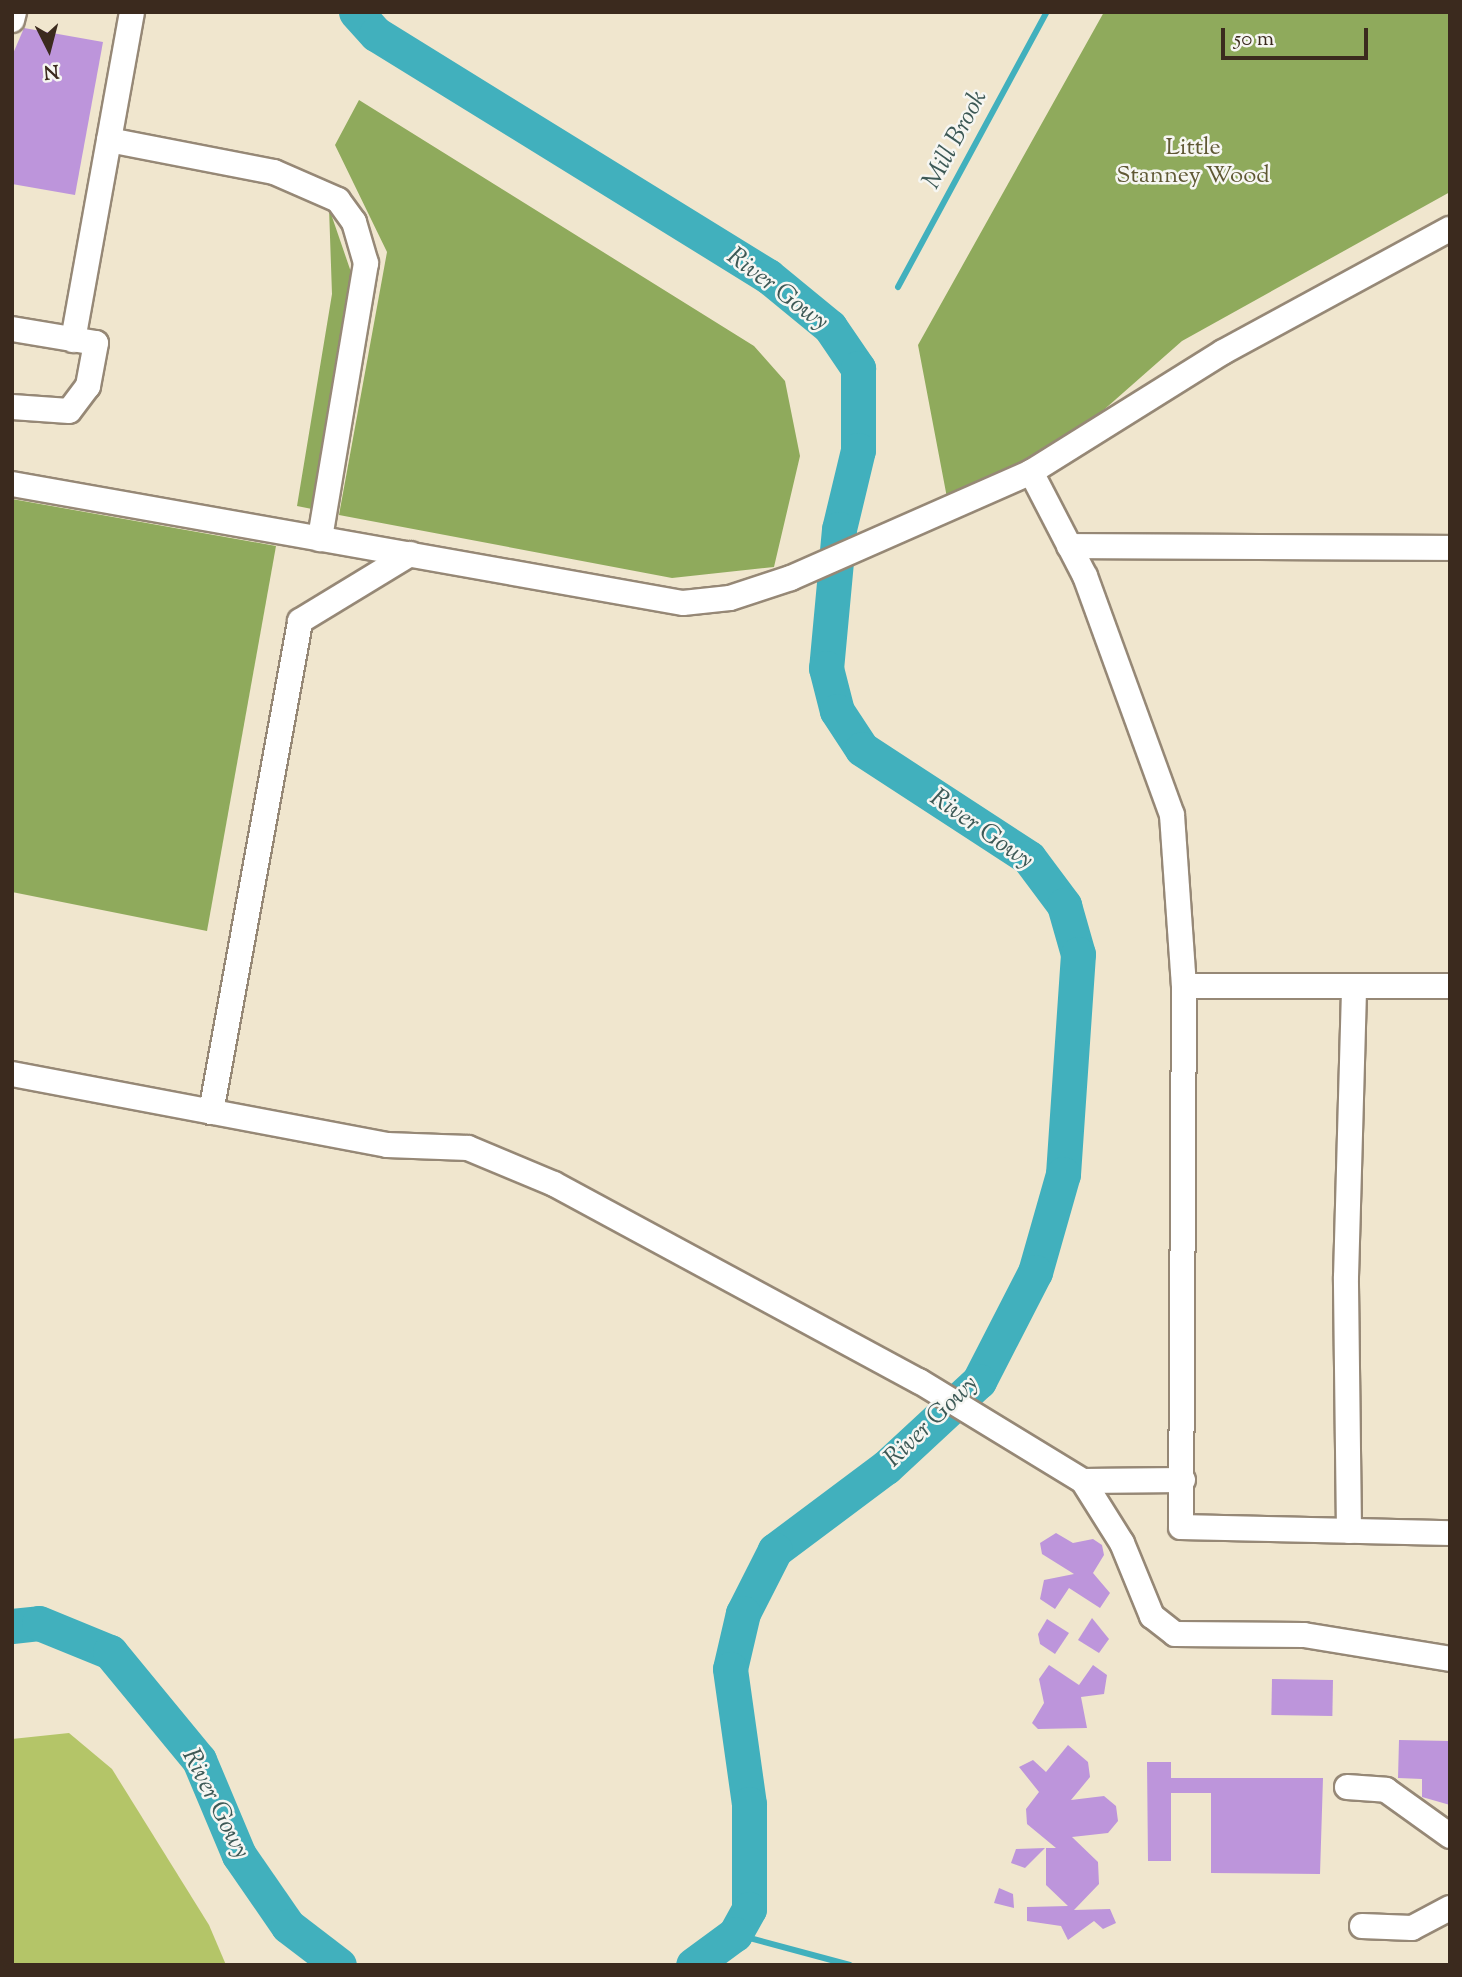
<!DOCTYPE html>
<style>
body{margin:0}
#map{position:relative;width:1462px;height:1977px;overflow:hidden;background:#f0e6ce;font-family:"Sorts Mill Goudy",serif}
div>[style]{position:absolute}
.green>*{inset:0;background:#b4c568}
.forest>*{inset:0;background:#8faa5c}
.stream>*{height:6px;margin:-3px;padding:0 3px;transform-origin:3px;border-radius:3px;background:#41b0bd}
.river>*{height:35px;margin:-17.5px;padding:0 17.5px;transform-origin:17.5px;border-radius:17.5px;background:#41b0bd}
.building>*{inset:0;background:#bd95db;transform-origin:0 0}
.roads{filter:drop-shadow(2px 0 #968876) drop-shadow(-2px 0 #968876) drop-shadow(0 2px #968876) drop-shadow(0 -2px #968876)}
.minor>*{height:24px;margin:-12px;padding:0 12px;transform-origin:12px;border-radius:12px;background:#fff}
span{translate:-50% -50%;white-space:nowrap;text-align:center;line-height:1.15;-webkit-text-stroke:5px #f6f6f2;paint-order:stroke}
.park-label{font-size:24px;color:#5f5834}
.water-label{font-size:26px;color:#3d5956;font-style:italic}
.frame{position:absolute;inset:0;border:14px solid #3b2a1e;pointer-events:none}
.north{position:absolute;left:14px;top:14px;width:70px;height:70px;-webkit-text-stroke:5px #f6f6f2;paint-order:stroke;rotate:174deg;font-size:19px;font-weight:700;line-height:28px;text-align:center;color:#3b2a1e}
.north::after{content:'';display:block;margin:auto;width:24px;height:32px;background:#3b2a1e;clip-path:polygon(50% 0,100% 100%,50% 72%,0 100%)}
.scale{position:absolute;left:1221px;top:28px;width:147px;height:32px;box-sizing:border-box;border:4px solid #3b2a1e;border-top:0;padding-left:9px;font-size:21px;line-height:24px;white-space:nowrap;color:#3b2a1e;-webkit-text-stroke:5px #f6f6f2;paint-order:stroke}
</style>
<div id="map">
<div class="green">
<div style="clip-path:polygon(69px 1733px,112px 1769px,209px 1925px,226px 1965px,12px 1965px,12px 1739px)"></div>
</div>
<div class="forest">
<div style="clip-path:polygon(1104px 12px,1450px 12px,1450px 192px,1182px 341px,1065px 444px,948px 503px,918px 345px)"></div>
<div style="clip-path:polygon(359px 100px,754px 346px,785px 381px,800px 456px,774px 567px,672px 578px,339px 515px,387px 252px,335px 145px)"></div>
<div style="clip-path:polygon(329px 208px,352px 275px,312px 509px,297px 506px,332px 294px)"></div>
<div style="clip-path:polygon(12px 499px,276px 546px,207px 931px,12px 892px)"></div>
</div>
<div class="stream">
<div style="left:898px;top:287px;width:313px;rotate:-61.6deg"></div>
<div style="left:735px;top:1934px;width:119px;rotate:15.1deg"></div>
</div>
<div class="river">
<div style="left:356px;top:12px;width:30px;rotate:48deg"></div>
<div style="left:376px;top:34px;width:461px;rotate:31.7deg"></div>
<div style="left:768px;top:276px;width:80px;rotate:39.4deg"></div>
<div style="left:830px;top:327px;width:50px;rotate:55.7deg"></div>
<div style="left:858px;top:368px;width:82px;rotate:90deg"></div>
<div style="left:858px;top:450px;width:81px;rotate:103.5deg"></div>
<div style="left:839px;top:529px;width:140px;rotate:95.3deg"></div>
<div style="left:826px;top:668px;width:44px;rotate:75.7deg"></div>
<div style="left:837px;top:711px;width:45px;rotate:56.7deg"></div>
<div style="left:862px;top:749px;width:199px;rotate:33.1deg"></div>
<div style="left:1029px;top:858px;width:59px;rotate:53.3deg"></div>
<div style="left:1064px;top:905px;width:51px;rotate:74.1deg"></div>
<div style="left:1078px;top:954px;width:221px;rotate:93.9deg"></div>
<div style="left:1063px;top:1174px;width:102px;rotate:105.9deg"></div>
<div style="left:1035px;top:1272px;width:123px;rotate:117.2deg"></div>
<div style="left:979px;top:1381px;width:127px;rotate:137.2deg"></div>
<div style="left:886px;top:1467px;width:139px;rotate:143.2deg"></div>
<div style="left:775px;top:1550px;width:71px;rotate:116.9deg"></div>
<div style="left:743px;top:1613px;width:57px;rotate:103.1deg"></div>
<div style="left:730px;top:1669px;width:136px;rotate:82deg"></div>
<div style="left:749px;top:1804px;width:105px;rotate:90deg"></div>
<div style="left:749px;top:1909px;width:29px;rotate:119deg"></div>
<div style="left:735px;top:1934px;width:52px;rotate:143.6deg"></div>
<div style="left:12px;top:1626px;width:27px;rotate:-6deg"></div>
<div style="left:39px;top:1623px;width:77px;rotate:22.2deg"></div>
<div style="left:110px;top:1652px;width:140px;rotate:50.5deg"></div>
<div style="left:199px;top:1760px;width:103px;rotate:67.2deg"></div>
<div style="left:239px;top:1855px;width:86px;rotate:55.4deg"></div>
<div style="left:288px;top:1926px;width:64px;rotate:37.4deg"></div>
</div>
<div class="building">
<div style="clip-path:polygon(24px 28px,103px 42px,75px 195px,12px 184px,12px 56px)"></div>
<div style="clip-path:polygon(1056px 1533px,1073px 1543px,1093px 1539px,1102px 1545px,1104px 1555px,1093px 1573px,1110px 1593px,1100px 1608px,1069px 1588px,1055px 1609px,1040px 1599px,1044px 1580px,1074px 1574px,1042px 1554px,1040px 1543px)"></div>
<div style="clip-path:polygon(1092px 1618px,1109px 1639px,1099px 1653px,1078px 1640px)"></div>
<div style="clip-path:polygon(1047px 1619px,1069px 1633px,1055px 1654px,1040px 1644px,1038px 1634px)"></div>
<div style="clip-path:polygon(1049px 1665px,1079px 1685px,1093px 1665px,1107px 1675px,1104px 1694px,1081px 1697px,1087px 1728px,1038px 1729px,1032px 1723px,1044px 1703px,1039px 1679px)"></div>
<div style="left:1272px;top:1679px;width:61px;height:36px;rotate:1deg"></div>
<div style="clip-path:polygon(1399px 1740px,1450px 1741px,1450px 1805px,1422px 1797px,1422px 1779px,1398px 1778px)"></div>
<div style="clip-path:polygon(1068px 1745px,1088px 1762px,1090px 1777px,1071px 1800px,1104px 1796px,1116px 1806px,1118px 1821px,1108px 1833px,1072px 1837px,1098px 1862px,1099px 1884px,1074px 1910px,1110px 1909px,1116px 1923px,1103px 1929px,1094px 1921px,1068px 1940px,1061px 1926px,1027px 1921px,1027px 1907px,1068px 1906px,1046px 1885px,1046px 1848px,1056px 1848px,1027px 1824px,1026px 1809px,1039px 1792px,1019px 1767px,1033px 1760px,1046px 1772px)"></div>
<div style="clip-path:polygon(1147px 1762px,1171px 1762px,1171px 1778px,1323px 1778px,1320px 1874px,1211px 1873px,1211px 1793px,1171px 1793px,1171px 1861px,1148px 1861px)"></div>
<div style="clip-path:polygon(1045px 1848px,1025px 1868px,1011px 1863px,1016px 1849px)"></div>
<div style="clip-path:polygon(999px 1888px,1013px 1894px,1014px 1908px,994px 1903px)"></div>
</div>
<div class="roads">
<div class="minor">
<div style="left:12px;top:20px;width:8px;rotate:-76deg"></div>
<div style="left:109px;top:140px;width:168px;rotate:11deg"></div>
<div style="left:274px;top:172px;width:70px;rotate:23.6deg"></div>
<div style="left:338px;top:200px;width:27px;rotate:54deg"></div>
<div style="left:354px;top:222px;width:43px;rotate:73.7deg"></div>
<div style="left:366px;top:263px;width:280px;rotate:99.5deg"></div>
<div style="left:12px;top:329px;width:85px;rotate:9.5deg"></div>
<div style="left:96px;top:343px;width:44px;rotate:100.5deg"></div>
<div style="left:88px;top:386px;width:31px;rotate:127deg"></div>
<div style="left:69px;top:411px;width:57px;rotate:-176deg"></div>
<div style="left:73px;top:340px;width:333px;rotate:-79.8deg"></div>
<div style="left:1031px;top:472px;width:117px;rotate:62.6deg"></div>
<div style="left:1085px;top:576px;width:254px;rotate:70deg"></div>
<div style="left:1172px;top:815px;width:171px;rotate:86deg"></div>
<div style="left:12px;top:484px;width:681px;rotate:10.06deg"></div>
<div style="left:683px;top:603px;width:47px;rotate:-6.1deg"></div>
<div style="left:730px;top:598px;width:64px;rotate:-18.2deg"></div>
<div style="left:791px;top:578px;width:262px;rotate:-23.8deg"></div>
<div style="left:1031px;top:472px;width:226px;rotate:-32deg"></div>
<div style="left:1223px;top:352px;width:258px;rotate:-28.5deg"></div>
<div style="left:1069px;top:546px;width:381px;rotate:0.3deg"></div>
<div style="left:1450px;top:986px;width:266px;rotate:180deg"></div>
<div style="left:1184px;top:986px;width:541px;rotate:90.32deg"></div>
<div style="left:1181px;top:1527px;width:269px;rotate:1.3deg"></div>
<div style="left:12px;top:1074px;width:382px;rotate:10.7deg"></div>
<div style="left:387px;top:1145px;width:81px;rotate:2.1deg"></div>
<div style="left:468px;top:1148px;width:93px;rotate:22.7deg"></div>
<div style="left:554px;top:1184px;width:415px;rotate:28.4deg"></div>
<div style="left:919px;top:1381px;width:192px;rotate:31.4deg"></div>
<div style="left:211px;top:1112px;width:499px;rotate:-79.7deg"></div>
<div style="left:300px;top:621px;width:129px;rotate:-31.3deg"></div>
<div style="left:1183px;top:1480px;width:100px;rotate:179.4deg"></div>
<div style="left:1083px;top:1481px;width:73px;rotate:57.8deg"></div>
<div style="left:1122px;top:1543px;width:79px;rotate:67.7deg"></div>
<div style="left:1152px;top:1616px;width:29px;rotate:38deg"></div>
<div style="left:1175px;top:1634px;width:129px;rotate:0.4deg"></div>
<div style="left:1304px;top:1635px;width:148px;rotate:9.3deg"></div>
<div style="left:1349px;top:1531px;width:254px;rotate:-90.7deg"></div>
<div style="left:1346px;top:1277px;width:291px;rotate:-88.4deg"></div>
<div style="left:1347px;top:1787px;width:39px;rotate:4deg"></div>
<div style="left:1386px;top:1790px;width:79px;rotate:35.7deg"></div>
<div style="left:1362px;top:1926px;width:50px;rotate:2.3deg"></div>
<div style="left:1412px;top:1928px;width:43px;rotate:-27.8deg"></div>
</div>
</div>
<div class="park-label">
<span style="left:1193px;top:163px">Little<br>Stanney Wood</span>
</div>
<div class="water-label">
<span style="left:956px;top:140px;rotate:-62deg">Mill Brook</span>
<span style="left:777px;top:290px;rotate:37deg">River Gowy</span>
<span style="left:981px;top:830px;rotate:35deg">River Gowy</span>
<span style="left:932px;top:1422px;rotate:-44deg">River Gowy</span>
<span style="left:215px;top:1804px;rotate:63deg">River Gowy</span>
</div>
<div class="frame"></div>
<div class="north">N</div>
<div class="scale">50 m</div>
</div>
